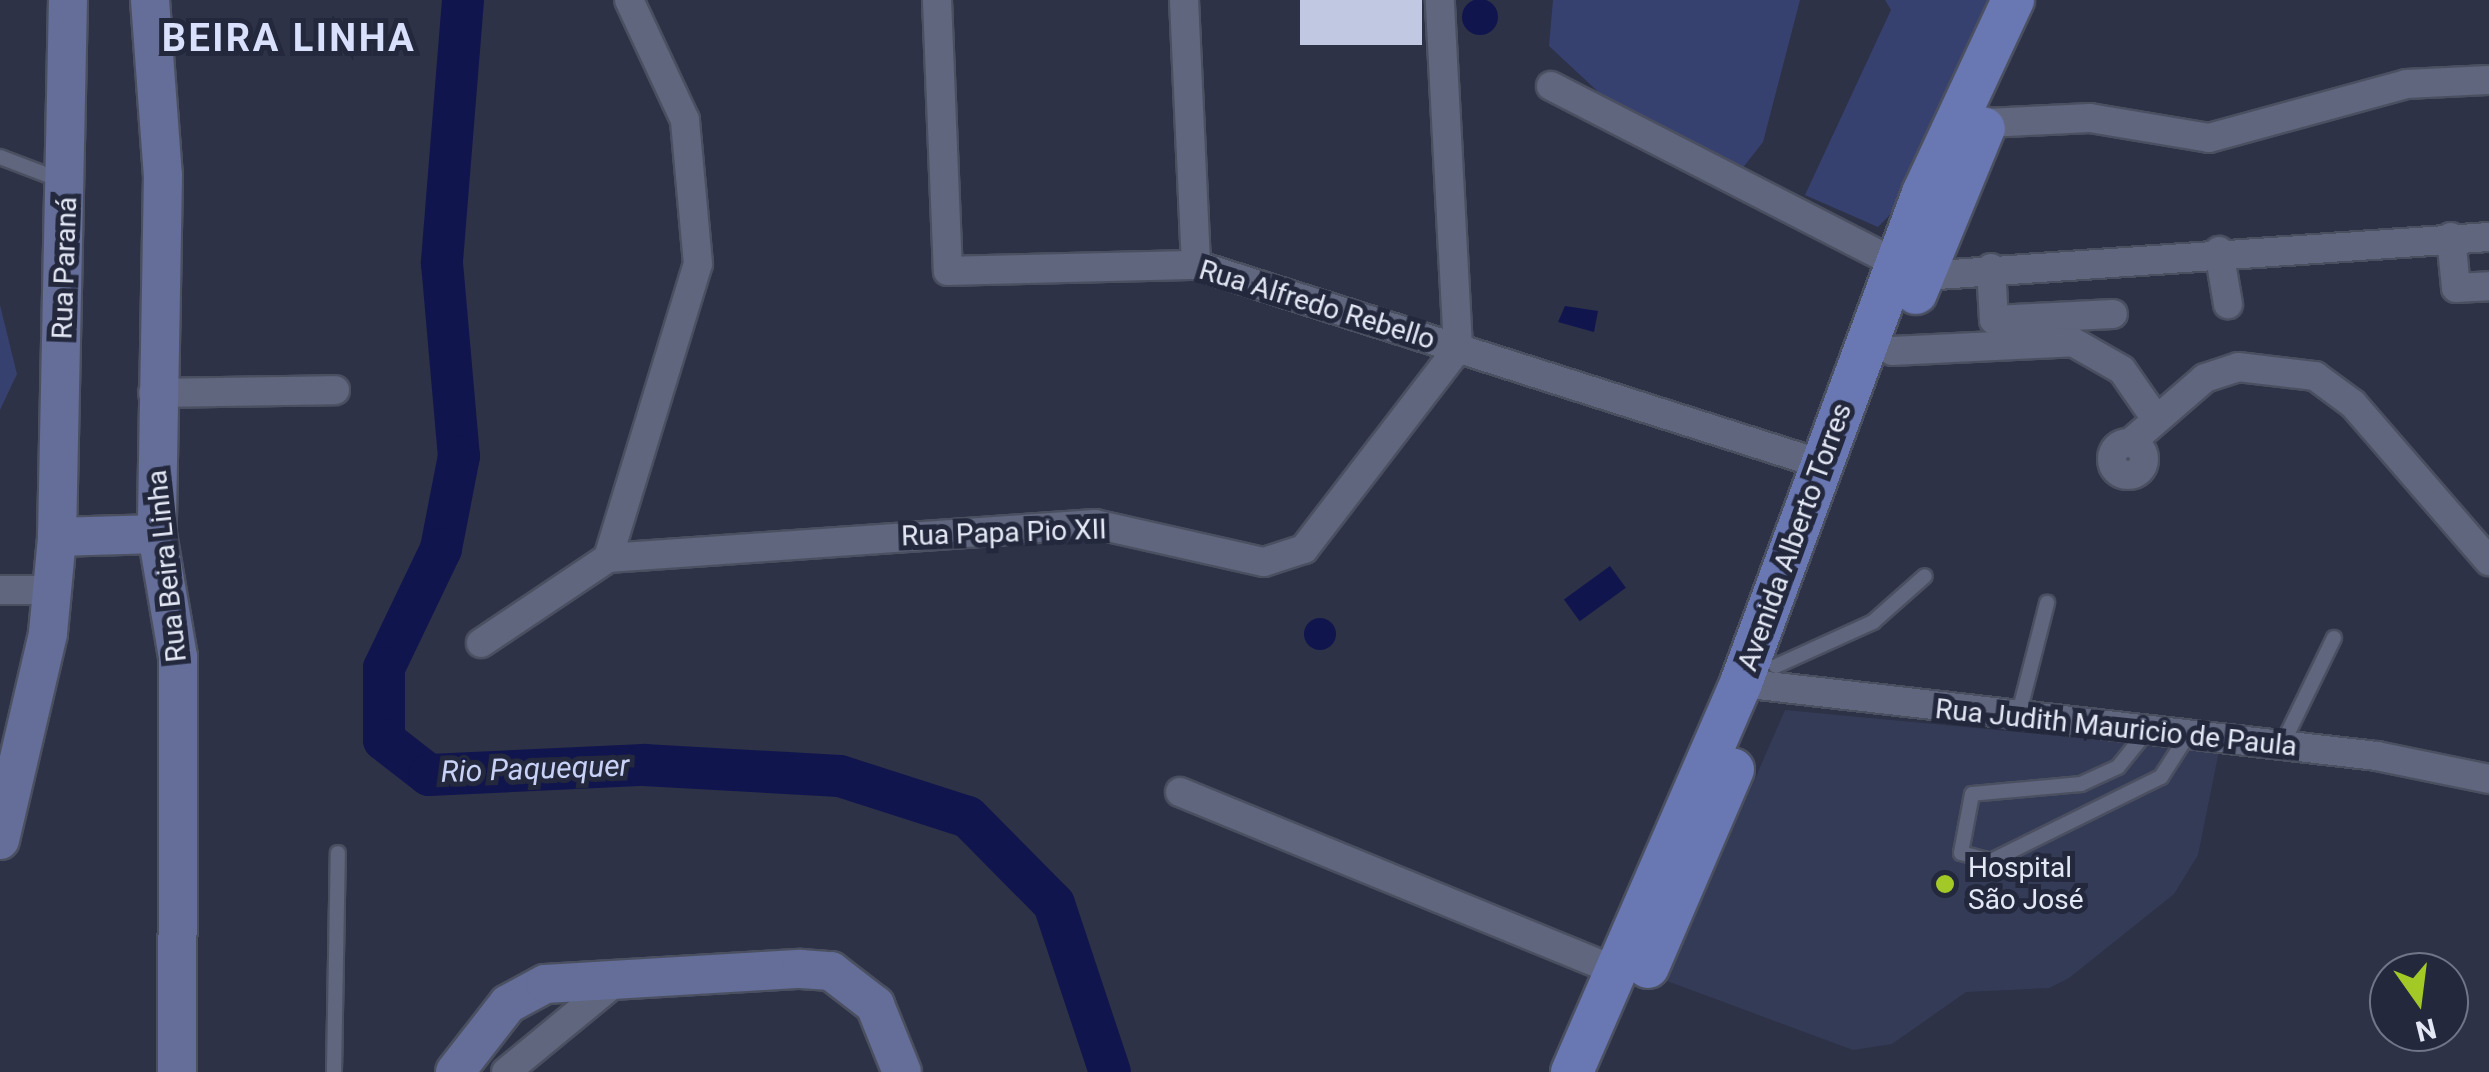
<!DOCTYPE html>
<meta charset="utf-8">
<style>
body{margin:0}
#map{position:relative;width:2489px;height:1072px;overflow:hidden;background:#2d3247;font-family:Roboto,sans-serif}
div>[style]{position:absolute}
.built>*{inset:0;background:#343b56}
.green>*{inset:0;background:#37416f}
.water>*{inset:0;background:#11154d;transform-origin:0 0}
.round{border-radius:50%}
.river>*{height:42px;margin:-21px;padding:0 21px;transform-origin:21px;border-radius:21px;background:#11154d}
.building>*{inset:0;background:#c0c8e2;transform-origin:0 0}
.roads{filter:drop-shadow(2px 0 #4b5061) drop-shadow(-2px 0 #4b5061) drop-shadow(0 2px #4b5061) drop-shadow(0 -2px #4b5061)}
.lane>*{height:14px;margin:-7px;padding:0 7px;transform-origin:7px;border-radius:7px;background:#60667e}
.street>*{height:28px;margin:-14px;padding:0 14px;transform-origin:14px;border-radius:14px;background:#60667e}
.street>.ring{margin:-14px;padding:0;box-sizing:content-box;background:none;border:28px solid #60667e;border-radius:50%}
.secondary>*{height:38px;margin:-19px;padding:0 19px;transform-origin:19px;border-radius:19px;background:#646e98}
.primary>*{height:42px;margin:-21px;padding:0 21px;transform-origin:21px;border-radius:21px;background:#6977b2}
.dots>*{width:28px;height:28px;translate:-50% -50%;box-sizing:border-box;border:5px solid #23283d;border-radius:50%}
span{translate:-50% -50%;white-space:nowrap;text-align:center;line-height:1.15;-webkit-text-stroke:10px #23283d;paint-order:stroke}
.street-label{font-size:28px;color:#e4e8f5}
.poi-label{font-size:28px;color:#e4e8f5}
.left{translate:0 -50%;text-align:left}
.water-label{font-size:30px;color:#c8d2f7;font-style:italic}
.district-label{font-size:38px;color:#d9e0fc;font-weight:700;letter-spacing:2.5px}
.north{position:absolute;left:2369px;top:952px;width:100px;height:100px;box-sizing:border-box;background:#23283d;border:2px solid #707587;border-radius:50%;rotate:166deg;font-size:28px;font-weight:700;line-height:40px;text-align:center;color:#e4e8f5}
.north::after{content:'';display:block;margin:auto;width:35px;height:45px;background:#a3c926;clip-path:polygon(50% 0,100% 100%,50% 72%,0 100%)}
</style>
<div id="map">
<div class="built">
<div style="clip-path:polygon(1785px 710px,2219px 751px,2198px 855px,2174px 894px,2069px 978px,2049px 988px,1966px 992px,1892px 1044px,1853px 1050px,1667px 981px)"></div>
</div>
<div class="green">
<div style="clip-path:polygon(1553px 0,1800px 0,1763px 142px,1741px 170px,1608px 101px,1549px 46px)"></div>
<div style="clip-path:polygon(1885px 0,1990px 0,1917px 187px,1878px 227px,1805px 195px,1891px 10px)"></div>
<div style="clip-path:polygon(0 305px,17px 374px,0 410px)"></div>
</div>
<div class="water">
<div class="round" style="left:1462px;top:-1px;width:36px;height:36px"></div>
<div style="clip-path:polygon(1565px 306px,1598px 311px,1594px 332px,1558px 322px)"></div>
<div style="left:1610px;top:566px;width:27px;height:57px;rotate:54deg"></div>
<div class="round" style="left:1304px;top:618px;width:32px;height:32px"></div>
</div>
<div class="river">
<div style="left:463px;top:0;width:264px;rotate:94.6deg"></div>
<div style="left:442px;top:263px;width:194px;rotate:85deg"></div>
<div style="left:459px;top:456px;width:95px;rotate:101deg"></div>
<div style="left:441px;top:549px;width:132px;rotate:115.6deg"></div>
<div style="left:384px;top:668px;width:72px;rotate:90deg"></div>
<div style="left:384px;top:740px;width:57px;rotate:37.9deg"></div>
<div style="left:429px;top:775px;width:215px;rotate:-2.7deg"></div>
<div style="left:644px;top:765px;width:196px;rotate:3.2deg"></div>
<div style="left:840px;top:776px;width:134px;rotate:17.8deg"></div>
<div style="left:968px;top:817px;width:122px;rotate:45.3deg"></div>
<div style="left:1054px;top:904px;width:177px;rotate:71.6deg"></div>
</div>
<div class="building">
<div style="left:1300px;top:0;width:122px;height:45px"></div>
</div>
<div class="roads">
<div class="lane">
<div style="left:0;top:157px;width:67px;rotate:20.9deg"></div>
<div style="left:1776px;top:666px;width:107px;rotate:-24.4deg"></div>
<div style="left:1873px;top:622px;width:69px;rotate:-41.5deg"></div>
<div style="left:2018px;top:717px;width:118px;rotate:-75.7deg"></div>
<div style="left:2147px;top:731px;width:46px;rotate:128.9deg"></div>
<div style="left:2118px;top:767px;width:41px;rotate:155.3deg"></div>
<div style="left:2081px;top:784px;width:109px;rotate:174.8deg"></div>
<div style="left:1972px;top:794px;width:60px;rotate:100.6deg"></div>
<div style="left:1961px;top:853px;width:31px;rotate:15deg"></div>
<div style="left:1991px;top:861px;width:190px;rotate:-26.3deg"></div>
<div style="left:2161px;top:777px;width:50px;rotate:-57.3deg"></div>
<div style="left:2282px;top:745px;width:119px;rotate:-64.1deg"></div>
<div style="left:334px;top:1072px;width:219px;rotate:-89deg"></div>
</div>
<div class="street">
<div style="left:937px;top:0;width:271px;rotate:87.7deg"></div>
<div style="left:948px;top:271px;width:248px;rotate:-1.4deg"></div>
<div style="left:1196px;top:265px;width:656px;rotate:17.66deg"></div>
<div style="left:1184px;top:0;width:265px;rotate:87.4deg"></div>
<div style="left:1551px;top:86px;width:390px;rotate:27.2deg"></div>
<div style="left:1986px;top:123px;width:104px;rotate:-2.8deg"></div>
<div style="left:2090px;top:118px;width:121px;rotate:9.5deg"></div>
<div style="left:2209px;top:138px;width:204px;rotate:-15.3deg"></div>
<div style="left:2406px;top:84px;width:83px;rotate:-2.8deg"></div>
<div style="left:2451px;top:237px;width:51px;rotate:84.4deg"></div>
<div style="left:2456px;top:288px;width:33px;rotate:-3deg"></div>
<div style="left:2219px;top:251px;width:54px;rotate:80.4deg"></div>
<div style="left:1991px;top:268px;width:52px;rotate:86.7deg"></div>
<div style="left:1994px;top:320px;width:119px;rotate:-2.9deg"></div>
<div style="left:1923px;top:276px;width:567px;rotate:-3.94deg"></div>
<div style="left:1892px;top:351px;width:181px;rotate:-2.8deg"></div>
<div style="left:2073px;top:342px;width:56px;rotate:29.7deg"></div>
<div style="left:2122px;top:370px;width:56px;rotate:55.2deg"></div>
<div style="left:153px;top:393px;width:182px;rotate:-0.9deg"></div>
<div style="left:2130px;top:443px;width:99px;rotate:-40.9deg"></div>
<div style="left:2205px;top:378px;width:35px;rotate:-18deg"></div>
<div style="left:2238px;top:367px;width:78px;rotate:6.7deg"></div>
<div style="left:2315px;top:376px;width:47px;rotate:36.4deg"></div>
<div style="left:2353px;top:404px;width:208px;rotate:49.1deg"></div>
<div class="ring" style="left:2112px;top:443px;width:4px;height:4px"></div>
<div style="left:608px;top:558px;width:307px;rotate:-73deg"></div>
<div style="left:698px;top:264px;width:145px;rotate:-95.2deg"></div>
<div style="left:685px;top:120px;width:132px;rotate:-115deg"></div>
<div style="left:0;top:590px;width:51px"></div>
<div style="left:481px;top:643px;width:153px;rotate:-33.8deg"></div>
<div style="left:608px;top:558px;width:488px;rotate:-4deg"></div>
<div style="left:1095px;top:524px;width:173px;rotate:12.7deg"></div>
<div style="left:1264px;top:562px;width:42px;rotate:-18deg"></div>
<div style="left:1304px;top:549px;width:253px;rotate:-52.5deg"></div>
<div style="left:1458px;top:348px;width:348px;rotate:-93deg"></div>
<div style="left:1741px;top:683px;width:640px;rotate:6.55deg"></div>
<div style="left:2377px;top:756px;width:114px;rotate:11.6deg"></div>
<div style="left:1180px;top:792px;width:471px;rotate:22.3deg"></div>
<div style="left:506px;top:1072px;width:148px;rotate:-39.5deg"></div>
</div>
<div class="secondary">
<div style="left:150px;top:0;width:175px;rotate:85.8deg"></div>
<div style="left:163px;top:175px;width:359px;rotate:91deg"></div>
<div style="left:157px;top:534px;width:125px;rotate:80.3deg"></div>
<div style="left:178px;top:657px;width:415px;rotate:90.1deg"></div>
<div style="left:57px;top:537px;width:537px;rotate:-88.83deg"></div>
<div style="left:0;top:840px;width:212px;rotate:-76.9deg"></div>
<div style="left:48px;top:633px;width:96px;rotate:-84.6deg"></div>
<div style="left:57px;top:537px;width:100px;rotate:-1.7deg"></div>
<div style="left:455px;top:1072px;width:86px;rotate:-52.1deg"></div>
<div style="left:508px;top:1004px;width:42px;rotate:-28.4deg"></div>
<div style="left:545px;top:984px;width:256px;rotate:-3.4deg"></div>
<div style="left:801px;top:969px;width:30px;rotate:4deg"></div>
<div style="left:831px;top:971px;width:56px;rotate:37.7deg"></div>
<div style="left:875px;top:1005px;width:72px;rotate:68.1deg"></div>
</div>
<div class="primary">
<div style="left:1916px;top:293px;width:178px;rotate:-67.6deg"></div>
<div style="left:1648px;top:967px;width:215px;rotate:-66.7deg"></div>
<div style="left:1572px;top:1072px;width:424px;rotate:-66.5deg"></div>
<div style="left:1741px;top:683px;width:523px;rotate:-69.62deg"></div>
<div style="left:1923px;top:193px;width:213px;rotate:-65deg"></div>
</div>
</div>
<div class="dots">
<div style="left:1945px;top:884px;background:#a3c926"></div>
</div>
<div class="street-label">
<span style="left:65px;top:268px;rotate:-88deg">Rua Paraná</span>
<span style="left:1317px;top:305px;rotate:17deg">Rua Alfredo Rebello</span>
<span style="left:1004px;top:533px;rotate:-2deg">Rua Papa Pio XII</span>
<span style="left:1795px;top:537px;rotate:-70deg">Avenida Alberto Torres</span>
<span style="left:167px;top:566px;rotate:-96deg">Rua Beira Linha</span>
<span style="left:2116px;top:728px;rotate:6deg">Rua Judith Mauricio de Paula</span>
</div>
<div class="poi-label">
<span class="left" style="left:1968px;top:884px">Hospital<br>São José</span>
</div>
<div class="water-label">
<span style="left:535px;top:769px;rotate:-2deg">Rio Paquequer</span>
</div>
<div class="district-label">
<span style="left:289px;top:39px">BEIRA LINHA</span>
</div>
<div class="north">N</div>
</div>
